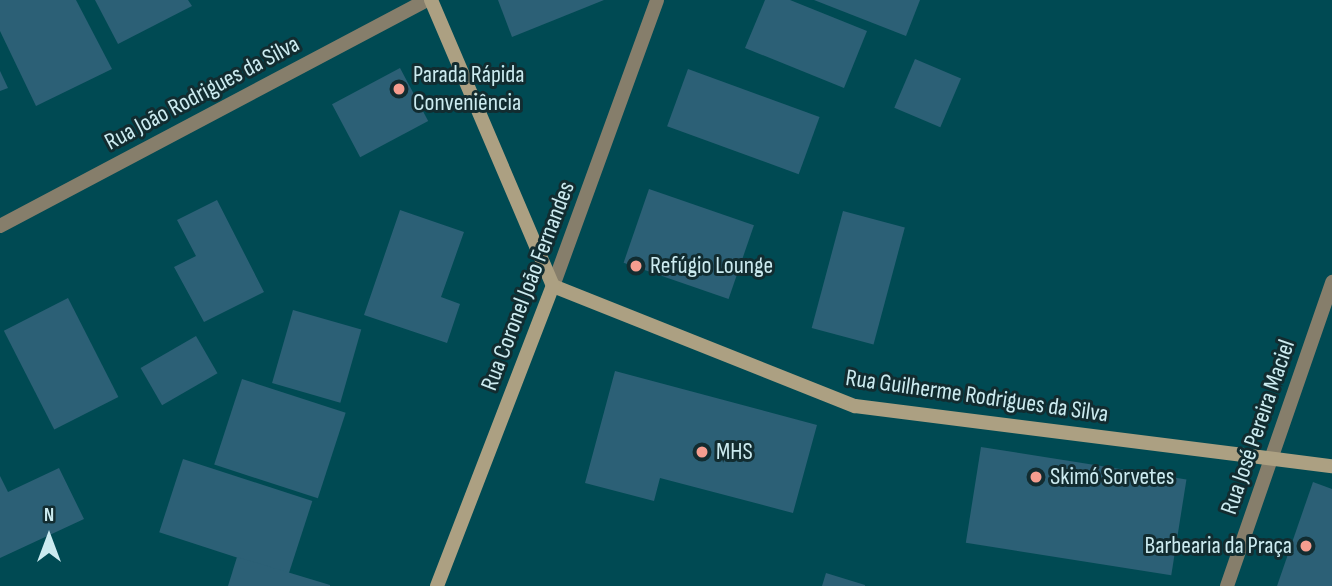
<!DOCTYPE html>
<meta charset="utf-8">
<style>
body{margin:0}
#map{position:relative;width:1332px;height:586px;overflow:hidden;background:#004a53;font-family:"Sofia Sans Condensed",sans-serif}
div>[style]{position:absolute}
.building>*{inset:0;background:#2c6076;transform-origin:0 0}
.minor>*{height:14px;margin:-7px;padding:0 7px;transform-origin:7px;border-radius:7px;background:#867e6b}
.tertiary>*{height:14px;margin:-7px;padding:0 7px;transform-origin:7px;border-radius:7px;background:#867e6b}
.secondary>*{height:14px;margin:-7px;padding:0 7px;transform-origin:7px;border-radius:7px;background:#aca082}
.dots>*{width:19px;height:19px;translate:-50% -50%;box-sizing:border-box;border:4px solid #122c30;border-radius:50%}
span{translate:-50% -50%;white-space:nowrap;text-align:center;line-height:1.15;-webkit-text-stroke:6px #122c30;paint-order:stroke}
.poi-label{font-size:24px;color:#ccebf0}
.left{translate:0 -50%;text-align:left}
.right{translate:-100% -50%;text-align:right}
.street-label{font-size:24px;color:#ccebf0}
.north{position:absolute;left:14px;top:502px;width:70px;height:70px;-webkit-text-stroke:5px #122c30;paint-order:stroke;rotate:0deg;font-size:19px;font-weight:700;line-height:28px;text-align:center;color:#ccebf0}
.north::after{content:'';display:block;margin:auto;width:24px;height:32px;background:#ccebf0;clip-path:polygon(50% 0,100% 100%,50% 72%,0 100%)}
</style>
<div id="map">
<div class="building">
<div style="clip-path:polygon(0 0,76px 0,112px 69px,36px 106px,0 31px)"></div>
<div style="clip-path:polygon(95px 0,188px 0,192px 6px,118px 44px)"></div>
<div style="clip-path:polygon(498px 0,604px 0,512px 37px)"></div>
<div style="clip-path:polygon(765px 0,790px 0,867px 31px,844px 88px,745px 48px)"></div>
<div style="clip-path:polygon(814px 0,920px 0,906px 36px)"></div>
<div style="left:915px;top:59px;width:50px;height:53px;rotate:23deg"></div>
<div style="left:400px;top:68px;width:60px;height:77px;rotate:62deg"></div>
<div style="left:688px;top:69px;width:140px;height:61px;rotate:20deg"></div>
<div style="clip-path:polygon(0 71px,8px 88px,0 91px)"></div>
<div style="left:649px;top:189px;width:111px;height:78px;rotate:19deg"></div>
<div style="clip-path:polygon(217px 200px,264px 292px,204px 322px,174px 267px,196px 256px,177px 220px)"></div>
<div style="clip-path:polygon(400px 210px,464px 232px,441px 297px,460px 304px,447px 343px,364px 315px)"></div>
<div style="left:843px;top:211px;width:64px;height:121px;rotate:15deg"></div>
<div style="left:68px;top:298px;width:111px;height:72px;rotate:63deg"></div>
<div style="left:293px;top:310px;width:71px;height:76px;rotate:16deg"></div>
<div style="left:196px;top:336px;width:43px;height:64px;rotate:60deg"></div>
<div style="clip-path:polygon(615px 371px,817px 425px,793px 513px,660px 478px,654px 501px,585px 483px)"></div>
<div style="left:242px;top:379px;width:109px;height:90px;rotate:18deg"></div>
<div style="left:981px;top:447px;width:208px;height:97px;rotate:9deg"></div>
<div style="left:183px;top:459px;width:136px;height:77px;rotate:18deg"></div>
<div style="clip-path:polygon(59px 468px,84px 519px,0 558px,0 476px,8px 492px)"></div>
<div style="clip-path:polygon(1313px 482px,1332px 489px,1332px 586px,1277px 586px)"></div>
<div style="clip-path:polygon(237px 557px,330px 585px,330px 586px,228px 586px)"></div>
<div style="clip-path:polygon(826px 573px,865px 585px,865px 586px,822px 586px)"></div>
</div>
<div class="minor">
<div style="left:0;top:226px;width:482px;rotate:-27.9deg"></div>
<div style="left:1227px;top:586px;width:322px;rotate:-70.9deg"></div>
</div>
<div class="tertiary">
<div style="left:553px;top:286px;width:304px;rotate:-70deg"></div>
</div>
<div class="secondary">
<div style="left:431px;top:0;width:311px;rotate:66.9deg"></div>
<div style="left:553px;top:286px;width:325px;rotate:21.7deg"></div>
<div style="left:855px;top:406px;width:481px;rotate:7.2deg"></div>
<div style="left:437px;top:586px;width:322px;rotate:-68.9deg"></div>
</div>
<div class="dots">
<div style="left:399px;top:89px;background:#f59d8f"></div>
<div style="left:636px;top:266px;background:#f59d8f"></div>
<div style="left:702px;top:452px;background:#f59d8f"></div>
<div style="left:1036px;top:477px;background:#f59d8f"></div>
<div style="left:1306px;top:546px;background:#f59d8f"></div>
</div>
<div class="poi-label">
<span class="left" style="left:413px;top:89px">Parada Rápida<br>Conveniência</span>
<span class="left" style="left:650px;top:266px">Refúgio Lounge</span>
<span class="left" style="left:716px;top:452px">MHS</span>
<span class="left" style="left:1050px;top:477px">Skimó Sorvetes</span>
<span class="right" style="left:1292px;top:546px">Barbearia da Praça</span>
</div>
<div class="street-label">
<span style="left:202px;top:93px;rotate:-28deg">Rua João Rodrigues da Silva</span>
<span style="left:528px;top:286px;rotate:-69deg">Rua Coronel João Fernandes</span>
<span style="left:977px;top:396px;rotate:8deg">Rua Guilherme Rodrigues da Silva</span>
<span style="left:1258px;top:427px;rotate:-71deg">Rua José Pereira Maciel</span>
</div>
<div class="north">N</div>
</div>
